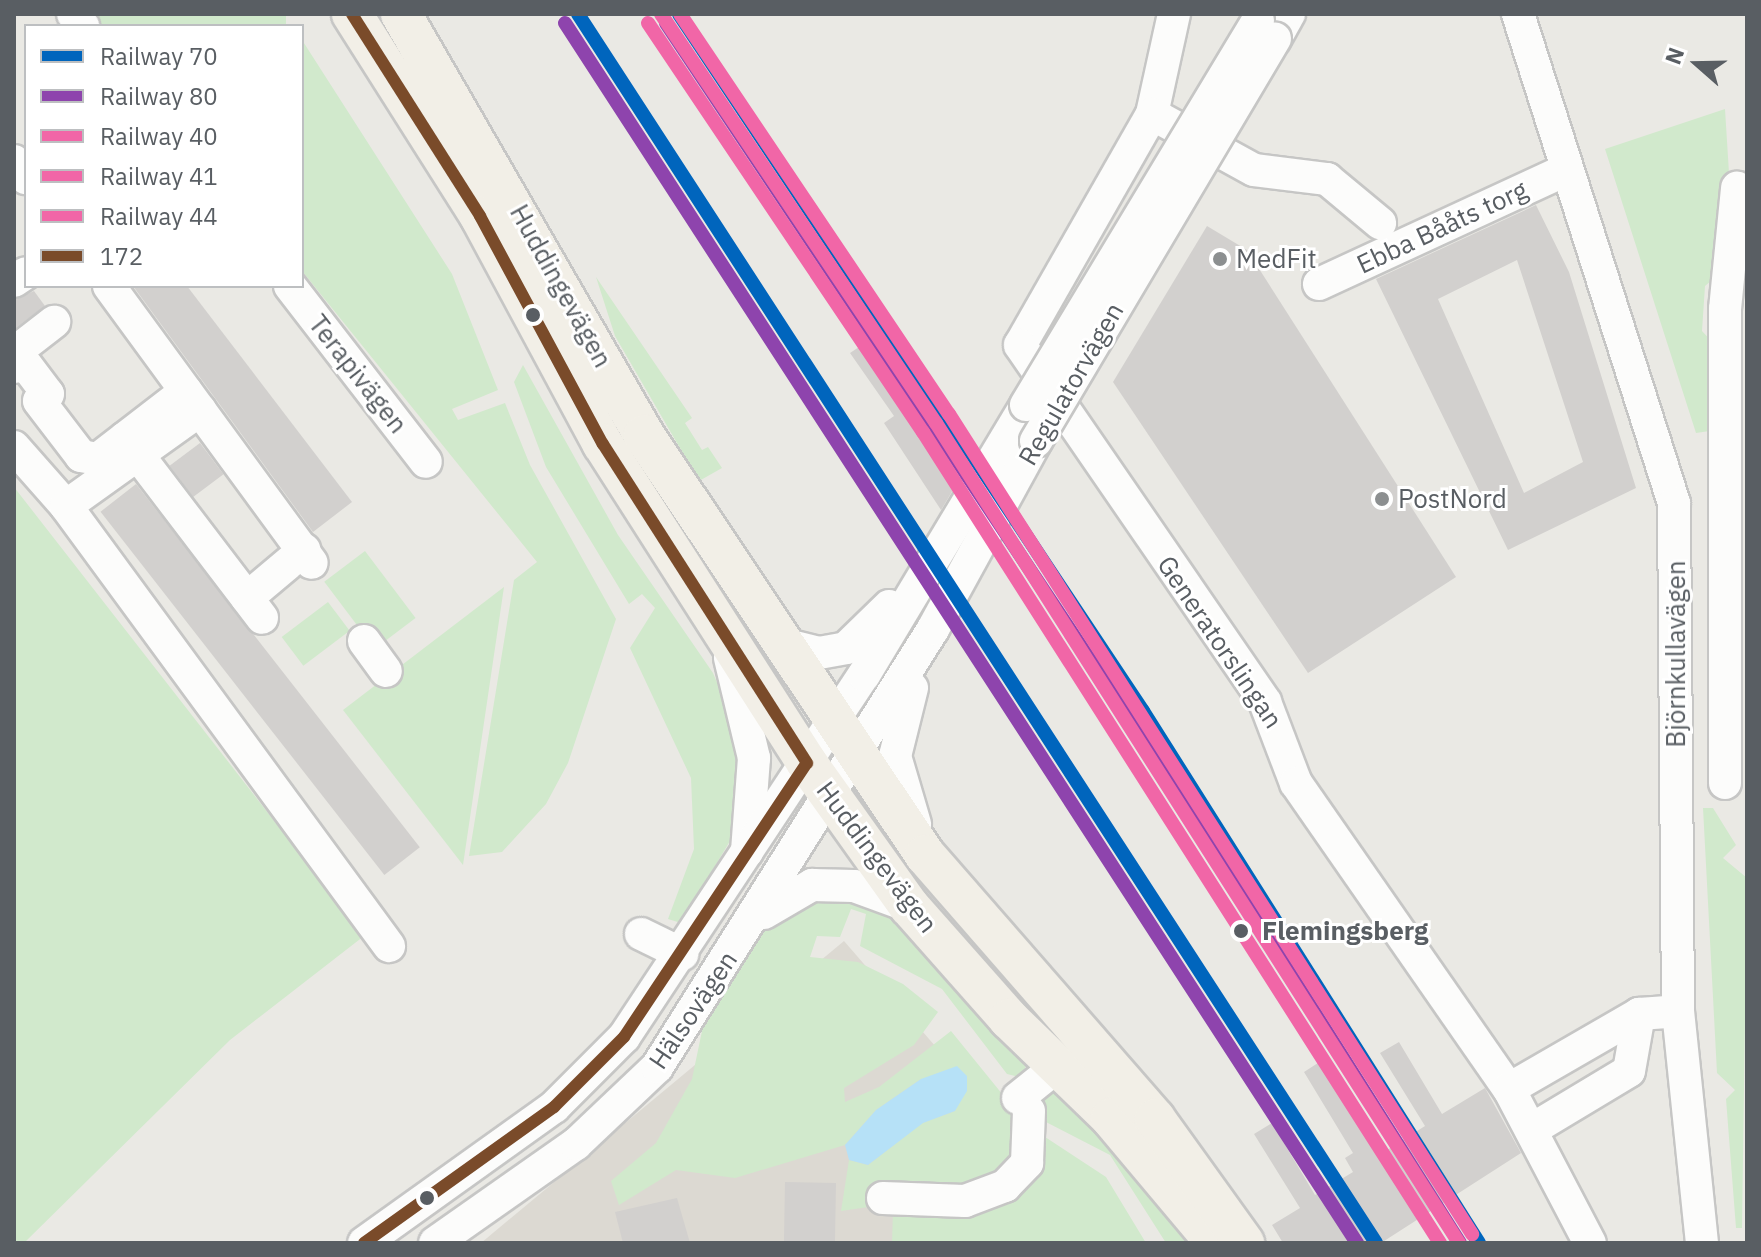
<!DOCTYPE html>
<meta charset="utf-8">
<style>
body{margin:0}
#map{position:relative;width:1761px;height:1257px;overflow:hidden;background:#eae9e4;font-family:"IBM Plex Sans",sans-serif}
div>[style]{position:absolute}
.education>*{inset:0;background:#dcd9d2}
.green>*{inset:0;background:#d1e9cc;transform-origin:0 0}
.water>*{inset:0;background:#b6e1f7}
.building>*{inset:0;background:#d2d0ce;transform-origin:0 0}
.roads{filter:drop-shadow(2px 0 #c6c6c5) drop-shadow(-2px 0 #c6c6c5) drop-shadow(0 2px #c6c6c5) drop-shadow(0 -2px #c6c6c5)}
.minor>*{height:32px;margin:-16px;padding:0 16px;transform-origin:16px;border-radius:16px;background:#fcfcfb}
.major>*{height:40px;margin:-20px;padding:0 20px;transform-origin:20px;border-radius:20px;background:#f2efe7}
.bridges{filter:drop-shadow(2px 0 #c6c6c5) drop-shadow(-2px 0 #c6c6c5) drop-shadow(0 2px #c6c6c5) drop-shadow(0 -2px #c6c6c5)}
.minor-bridge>*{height:32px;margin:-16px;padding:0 16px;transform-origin:16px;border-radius:16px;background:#fcfcfb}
.bus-1>*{height:12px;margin:-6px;padding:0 6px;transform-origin:6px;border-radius:6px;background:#7a4b2a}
.rail-1>*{height:14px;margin:-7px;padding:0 7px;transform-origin:7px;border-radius:7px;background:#0065bd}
.rail-2>*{height:14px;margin:-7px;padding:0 7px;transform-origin:7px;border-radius:7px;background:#8e44ad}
.rail-3>*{height:14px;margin:-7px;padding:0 7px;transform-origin:7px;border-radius:7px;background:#f166a7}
.rail-4>*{height:14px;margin:-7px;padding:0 7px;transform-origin:7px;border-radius:7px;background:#f166a7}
.rail-5>*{height:14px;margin:-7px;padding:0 7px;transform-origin:7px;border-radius:7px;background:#f166a7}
.dots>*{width:22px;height:22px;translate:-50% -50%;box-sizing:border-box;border:4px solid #fff;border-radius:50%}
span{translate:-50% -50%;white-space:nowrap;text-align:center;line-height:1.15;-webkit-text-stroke:6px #fff;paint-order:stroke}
.street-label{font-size:26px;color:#595e63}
.poi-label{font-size:26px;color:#595e63}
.left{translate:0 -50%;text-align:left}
.stop-label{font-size:26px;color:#595e63;font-weight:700}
.frame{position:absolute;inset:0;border:16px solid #595e63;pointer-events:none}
.legend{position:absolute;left:24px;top:24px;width:280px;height:264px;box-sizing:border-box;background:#fff;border:2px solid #bdbfc1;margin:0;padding:10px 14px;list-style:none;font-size:24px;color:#595e63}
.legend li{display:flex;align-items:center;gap:16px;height:40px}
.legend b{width:40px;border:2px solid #bdbfc1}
.north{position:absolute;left:1657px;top:24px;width:80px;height:80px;-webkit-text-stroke:6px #fff;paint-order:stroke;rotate:290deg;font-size:22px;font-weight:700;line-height:32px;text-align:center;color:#595e63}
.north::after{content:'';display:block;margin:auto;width:28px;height:36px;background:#595e63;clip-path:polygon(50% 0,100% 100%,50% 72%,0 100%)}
</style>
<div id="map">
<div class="education">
<div style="clip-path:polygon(844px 941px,1106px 1243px,481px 1243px)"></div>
</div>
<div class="green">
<div style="left:95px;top:14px;width:191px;height:16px"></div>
<div style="clip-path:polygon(302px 40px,452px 274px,498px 390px,452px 409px,458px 420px,505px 403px,530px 465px,616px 619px,568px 763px,546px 804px,502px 852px,469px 856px,514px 580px,537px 562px,302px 271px)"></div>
<div style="clip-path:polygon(1725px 109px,1730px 189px,1719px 274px,1705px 286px,1702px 331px,1716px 346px,1716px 430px,1696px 433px,1605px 149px)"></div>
<div style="clip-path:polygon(596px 277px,692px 418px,685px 423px,702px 450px,708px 447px,722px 468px,699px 481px,615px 336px)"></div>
<div style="clip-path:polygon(523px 365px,618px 535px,713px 673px,739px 734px,740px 804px,730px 841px,681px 923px,668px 919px,694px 849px,691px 778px,630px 648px,655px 608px,642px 594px,629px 604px,546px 467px,514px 382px)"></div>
<div style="clip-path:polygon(14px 487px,364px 936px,230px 1040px,24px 1243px,14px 1243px)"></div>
<div style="left:365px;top:551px;width:84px;height:51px;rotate:53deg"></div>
<div style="clip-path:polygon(504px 587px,463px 865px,343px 710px)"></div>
<div style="left:328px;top:602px;width:36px;height:58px;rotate:53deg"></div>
<div style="clip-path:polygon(1703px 808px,1713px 808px,1736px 845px,1723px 858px,1747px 878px,1742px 1228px,1736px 1228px,1726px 1099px,1735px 1090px,1717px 1073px)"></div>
<div style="clip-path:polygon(793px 898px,875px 899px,1028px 1056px,1023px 1078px,1007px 1074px,942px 989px,860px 946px,866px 914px,851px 909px,840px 937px,817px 936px,810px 957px,858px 962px,903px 984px,938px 1012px,914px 1045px,844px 1088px,845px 1102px,879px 1087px,951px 1031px,1024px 1121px,1022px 1152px,998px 1176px,957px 1194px,841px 1211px,849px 1160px,868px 1165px,922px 1123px,955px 1111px,921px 1079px,876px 1110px,845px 1145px,735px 1178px,676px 1170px,619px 1205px,611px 1181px,656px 1143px,692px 1079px,702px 1031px,695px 1027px,764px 924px)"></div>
<div style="clip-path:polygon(1051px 1091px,1069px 1098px,1203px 1243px,1166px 1243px,1110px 1155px,1044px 1121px,1041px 1097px)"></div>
<div style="clip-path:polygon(1039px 1133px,1106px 1177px,1146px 1243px,892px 1243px,893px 1210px,959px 1206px)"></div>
</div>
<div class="water">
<div style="clip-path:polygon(957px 1066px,967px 1076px,967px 1091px,955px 1111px,923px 1123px,868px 1165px,849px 1160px,845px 1145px,876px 1110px,921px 1079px)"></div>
</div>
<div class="building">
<div style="clip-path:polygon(evenodd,1536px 205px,1569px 272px,1636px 488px,1508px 550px,1376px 279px,1536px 205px,1517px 260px,1583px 462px,1524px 493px,1438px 299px,1517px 260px)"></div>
<div style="clip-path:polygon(1207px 226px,1247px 250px,1456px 577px,1308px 673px,1113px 382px)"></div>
<div style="clip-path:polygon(133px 286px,187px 286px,352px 502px,313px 532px)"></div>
<div style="clip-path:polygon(34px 291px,45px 306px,14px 329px,14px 300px)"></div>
<div style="clip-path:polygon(871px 339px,960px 478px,941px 510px,884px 423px,894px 416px,850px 353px)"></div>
<div style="left:200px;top:443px;width:39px;height:38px;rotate:53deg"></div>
<div style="left:136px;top:484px;width:461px;height:45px;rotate:52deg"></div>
<div style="clip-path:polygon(1399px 1042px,1442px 1114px,1485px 1088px,1521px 1153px,1381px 1243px,1283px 1243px,1272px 1225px,1300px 1208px,1254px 1134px,1272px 1123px,1315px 1195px,1353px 1172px,1345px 1158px,1353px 1153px,1304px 1072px,1321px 1061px,1371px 1142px,1380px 1137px,1387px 1150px,1425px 1126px,1380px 1053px)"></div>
<div style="left:785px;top:1182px;width:51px;height:61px;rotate:1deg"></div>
<div style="clip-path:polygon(677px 1198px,690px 1243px,623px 1243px,615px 1212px)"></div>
</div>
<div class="roads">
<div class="minor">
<div style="left:73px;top:14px;width:16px;rotate:50deg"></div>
<div style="left:1174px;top:14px;width:102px;rotate:102.4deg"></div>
<div style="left:1152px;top:114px;width:266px;rotate:119.7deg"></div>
<div style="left:1020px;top:345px;width:433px;rotate:55.5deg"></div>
<div style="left:1265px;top:702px;width:87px;rotate:69.1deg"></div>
<div style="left:1296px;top:783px;width:373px;rotate:55.2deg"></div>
<div style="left:1509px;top:1089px;width:150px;rotate:-30deg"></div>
<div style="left:1639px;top:1014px;width:39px;rotate:-4deg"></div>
<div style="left:1518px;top:14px;width:513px;rotate:72.31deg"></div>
<div style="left:1674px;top:503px;width:508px;rotate:89.55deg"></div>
<div style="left:1678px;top:1011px;width:233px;rotate:84.1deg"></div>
<div style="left:1275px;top:39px;width:29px;rotate:-61deg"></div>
<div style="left:1152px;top:114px;width:116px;rotate:28.8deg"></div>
<div style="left:1254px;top:170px;width:74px;rotate:7deg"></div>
<div style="left:1327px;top:179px;width:69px;rotate:39.7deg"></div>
<div style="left:14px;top:161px;width:21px;rotate:55deg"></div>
<div style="left:14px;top:281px;width:14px;rotate:-34deg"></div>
<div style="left:1319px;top:284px;width:270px;rotate:-24.8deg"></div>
<div style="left:109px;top:286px;width:343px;rotate:53.8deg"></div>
<div style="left:290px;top:286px;width:222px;rotate:52.3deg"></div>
<div style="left:14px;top:353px;width:51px;rotate:-37.8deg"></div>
<div style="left:14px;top:367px;width:12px;rotate:-9deg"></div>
<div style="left:26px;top:365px;width:36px;rotate:53deg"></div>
<div style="left:48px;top:394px;width:11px;rotate:142deg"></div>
<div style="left:39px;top:401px;width:69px;rotate:52.6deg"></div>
<div style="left:81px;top:456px;width:17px;rotate:10deg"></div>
<div style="left:98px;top:459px;width:111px;rotate:-37.7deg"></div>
<div style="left:125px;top:438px;width:226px;rotate:52.7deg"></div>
<div style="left:14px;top:447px;width:79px;rotate:48.6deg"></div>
<div style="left:66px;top:506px;width:546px;rotate:53.72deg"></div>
<div style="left:66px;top:506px;width:165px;rotate:-35.6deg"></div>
<div style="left:247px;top:598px;width:75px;rotate:-40.1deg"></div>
<div style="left:364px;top:641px;width:37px;rotate:54deg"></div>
<div style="left:791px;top:646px;width:29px;rotate:14deg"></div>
<div style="left:819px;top:653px;width:27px;rotate:-10deg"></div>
<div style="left:846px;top:648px;width:60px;rotate:-44.3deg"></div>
<div style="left:730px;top:658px;width:103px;rotate:76.5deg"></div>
<div style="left:754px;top:758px;width:94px;rotate:94.3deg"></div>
<div style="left:912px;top:688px;width:70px;rotate:104deg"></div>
<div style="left:895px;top:756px;width:71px;rotate:73.6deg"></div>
<div style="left:1725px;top:783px;width:474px;rotate:-90deg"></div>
<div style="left:1725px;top:309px;width:122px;rotate:-84.3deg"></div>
<div style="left:764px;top:913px;width:56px;rotate:-30.3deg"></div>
<div style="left:812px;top:885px;width:42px;rotate:1.4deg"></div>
<div style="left:854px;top:886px;width:59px;rotate:20deg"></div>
<div style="left:641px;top:934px;width:46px;rotate:26deg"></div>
<div style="left:1509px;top:1089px;width:174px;rotate:62.3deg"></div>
<div style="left:1018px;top:1098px;width:51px;rotate:-38.7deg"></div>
<div style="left:1531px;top:1130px;width:114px;rotate:-31deg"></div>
<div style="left:1629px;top:1071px;width:58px;rotate:-80deg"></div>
<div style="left:883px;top:1198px;width:82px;rotate:2.1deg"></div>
<div style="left:965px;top:1201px;width:43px;rotate:-20.6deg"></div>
<div style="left:1005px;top:1186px;width:32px;rotate:-46deg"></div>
<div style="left:1027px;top:1163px;width:52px;rotate:-87.8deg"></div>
<div style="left:364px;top:1243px;width:234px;rotate:-35.6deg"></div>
<div style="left:554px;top:1107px;width:99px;rotate:-45deg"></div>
<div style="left:624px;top:1037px;width:434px;rotate:-56.5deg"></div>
<div style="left:864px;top:675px;width:315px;rotate:-59deg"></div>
<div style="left:435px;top:1243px;width:172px;rotate:-35.1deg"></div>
<div style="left:576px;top:1144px;width:112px;rotate:-43.5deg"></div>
<div style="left:657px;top:1067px;width:518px;rotate:-57.78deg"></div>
<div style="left:933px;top:629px;width:214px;rotate:-61.3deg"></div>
</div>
<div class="major">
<div style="left:352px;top:14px;width:239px;rotate:57.6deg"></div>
<div style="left:480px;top:216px;width:259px;rotate:61.7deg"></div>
<div style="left:603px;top:444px;width:379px;rotate:57.4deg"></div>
<div style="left:807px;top:763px;width:176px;rotate:54.5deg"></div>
<div style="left:909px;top:906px;width:151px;rotate:48.5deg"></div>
<div style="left:1009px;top:1019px;width:142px;rotate:44.1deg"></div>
<div style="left:1111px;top:1118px;width:163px;rotate:50deg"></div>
<div style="left:401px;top:14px;width:486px;rotate:60deg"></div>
<div style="left:644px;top:435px;width:505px;rotate:56.22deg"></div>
<div style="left:925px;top:855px;width:350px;rotate:48.9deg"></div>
<div style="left:1155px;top:1119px;width:153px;rotate:54.3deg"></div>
</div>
</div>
<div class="bridges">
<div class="minor-bridge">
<div style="left:1026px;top:405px;width:449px;rotate:-58.9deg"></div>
<div style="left:1036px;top:441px;width:468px;rotate:-59.3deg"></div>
</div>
</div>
<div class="bus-1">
<div style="left:352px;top:14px;width:239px;rotate:57.6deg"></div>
<div style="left:480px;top:216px;width:259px;rotate:61.7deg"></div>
<div style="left:603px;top:444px;width:379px;rotate:57.4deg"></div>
<div style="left:364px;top:1243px;width:234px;rotate:-35.6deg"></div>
<div style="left:554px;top:1107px;width:99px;rotate:-45deg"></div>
<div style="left:624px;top:1037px;width:329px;rotate:-56.3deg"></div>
</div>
<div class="rail-1">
<div style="left:578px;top:14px;width:1465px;rotate:57deg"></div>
<div style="left:679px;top:14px;width:837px;rotate:56.35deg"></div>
<div style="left:1143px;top:711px;width:629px;rotate:57.72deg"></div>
</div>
<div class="rail-2">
<div style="left:565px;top:23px;width:1455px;rotate:57.01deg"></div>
<div style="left:666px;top:23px;width:837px;rotate:56.35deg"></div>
<div style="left:1130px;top:720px;width:618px;rotate:57.75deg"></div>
</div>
<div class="rail-3">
<div style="left:661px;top:14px;width:493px;rotate:56.1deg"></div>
<div style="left:936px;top:423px;width:973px;rotate:57.47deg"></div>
</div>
<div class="rail-4">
<div style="left:648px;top:23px;width:493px;rotate:56.1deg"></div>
<div style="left:923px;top:432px;width:962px;rotate:57.48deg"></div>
</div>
<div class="rail-5">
<div style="left:680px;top:14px;width:482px;rotate:56.1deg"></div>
<div style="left:949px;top:414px;width:973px;rotate:57.47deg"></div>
</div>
<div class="dots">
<div style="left:1220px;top:259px;background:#8c8f90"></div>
<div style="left:533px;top:315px;background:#595e63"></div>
<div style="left:1382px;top:499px;background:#8c8f90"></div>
<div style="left:1241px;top:931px;background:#595e63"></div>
<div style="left:427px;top:1198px;background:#595e63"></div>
</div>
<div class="street-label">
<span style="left:1442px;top:227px;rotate:-25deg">Ebba Bååts torg</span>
<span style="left:561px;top:286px;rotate:61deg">Huddingevägen</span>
<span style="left:358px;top:374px;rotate:52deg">Terapivägen</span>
<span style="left:1071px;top:384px;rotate:-60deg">Regulatorvägen</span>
<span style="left:1220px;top:642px;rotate:56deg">Generatorslingan</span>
<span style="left:1676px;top:654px;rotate:-90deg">Björnkullavägen</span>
<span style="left:877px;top:857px;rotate:53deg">Huddingevägen</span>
<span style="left:693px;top:1010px;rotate:-56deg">Hälsovägen</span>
</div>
<div class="poi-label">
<span class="left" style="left:1236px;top:259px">MedFit</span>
<span class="left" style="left:1398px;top:499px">PostNord</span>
</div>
<div class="stop-label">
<span class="left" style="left:1262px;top:931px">Flemingsberg</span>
</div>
<div class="frame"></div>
<ul class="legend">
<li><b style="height:10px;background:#0065bd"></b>Railway 70</li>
<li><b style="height:10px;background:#8e44ad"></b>Railway 80</li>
<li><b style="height:10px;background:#f166a7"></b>Railway 40</li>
<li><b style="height:10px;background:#f166a7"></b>Railway 41</li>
<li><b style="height:10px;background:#f166a7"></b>Railway 44</li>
<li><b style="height:10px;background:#7a4b2a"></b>172</li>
</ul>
<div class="north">N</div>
</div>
